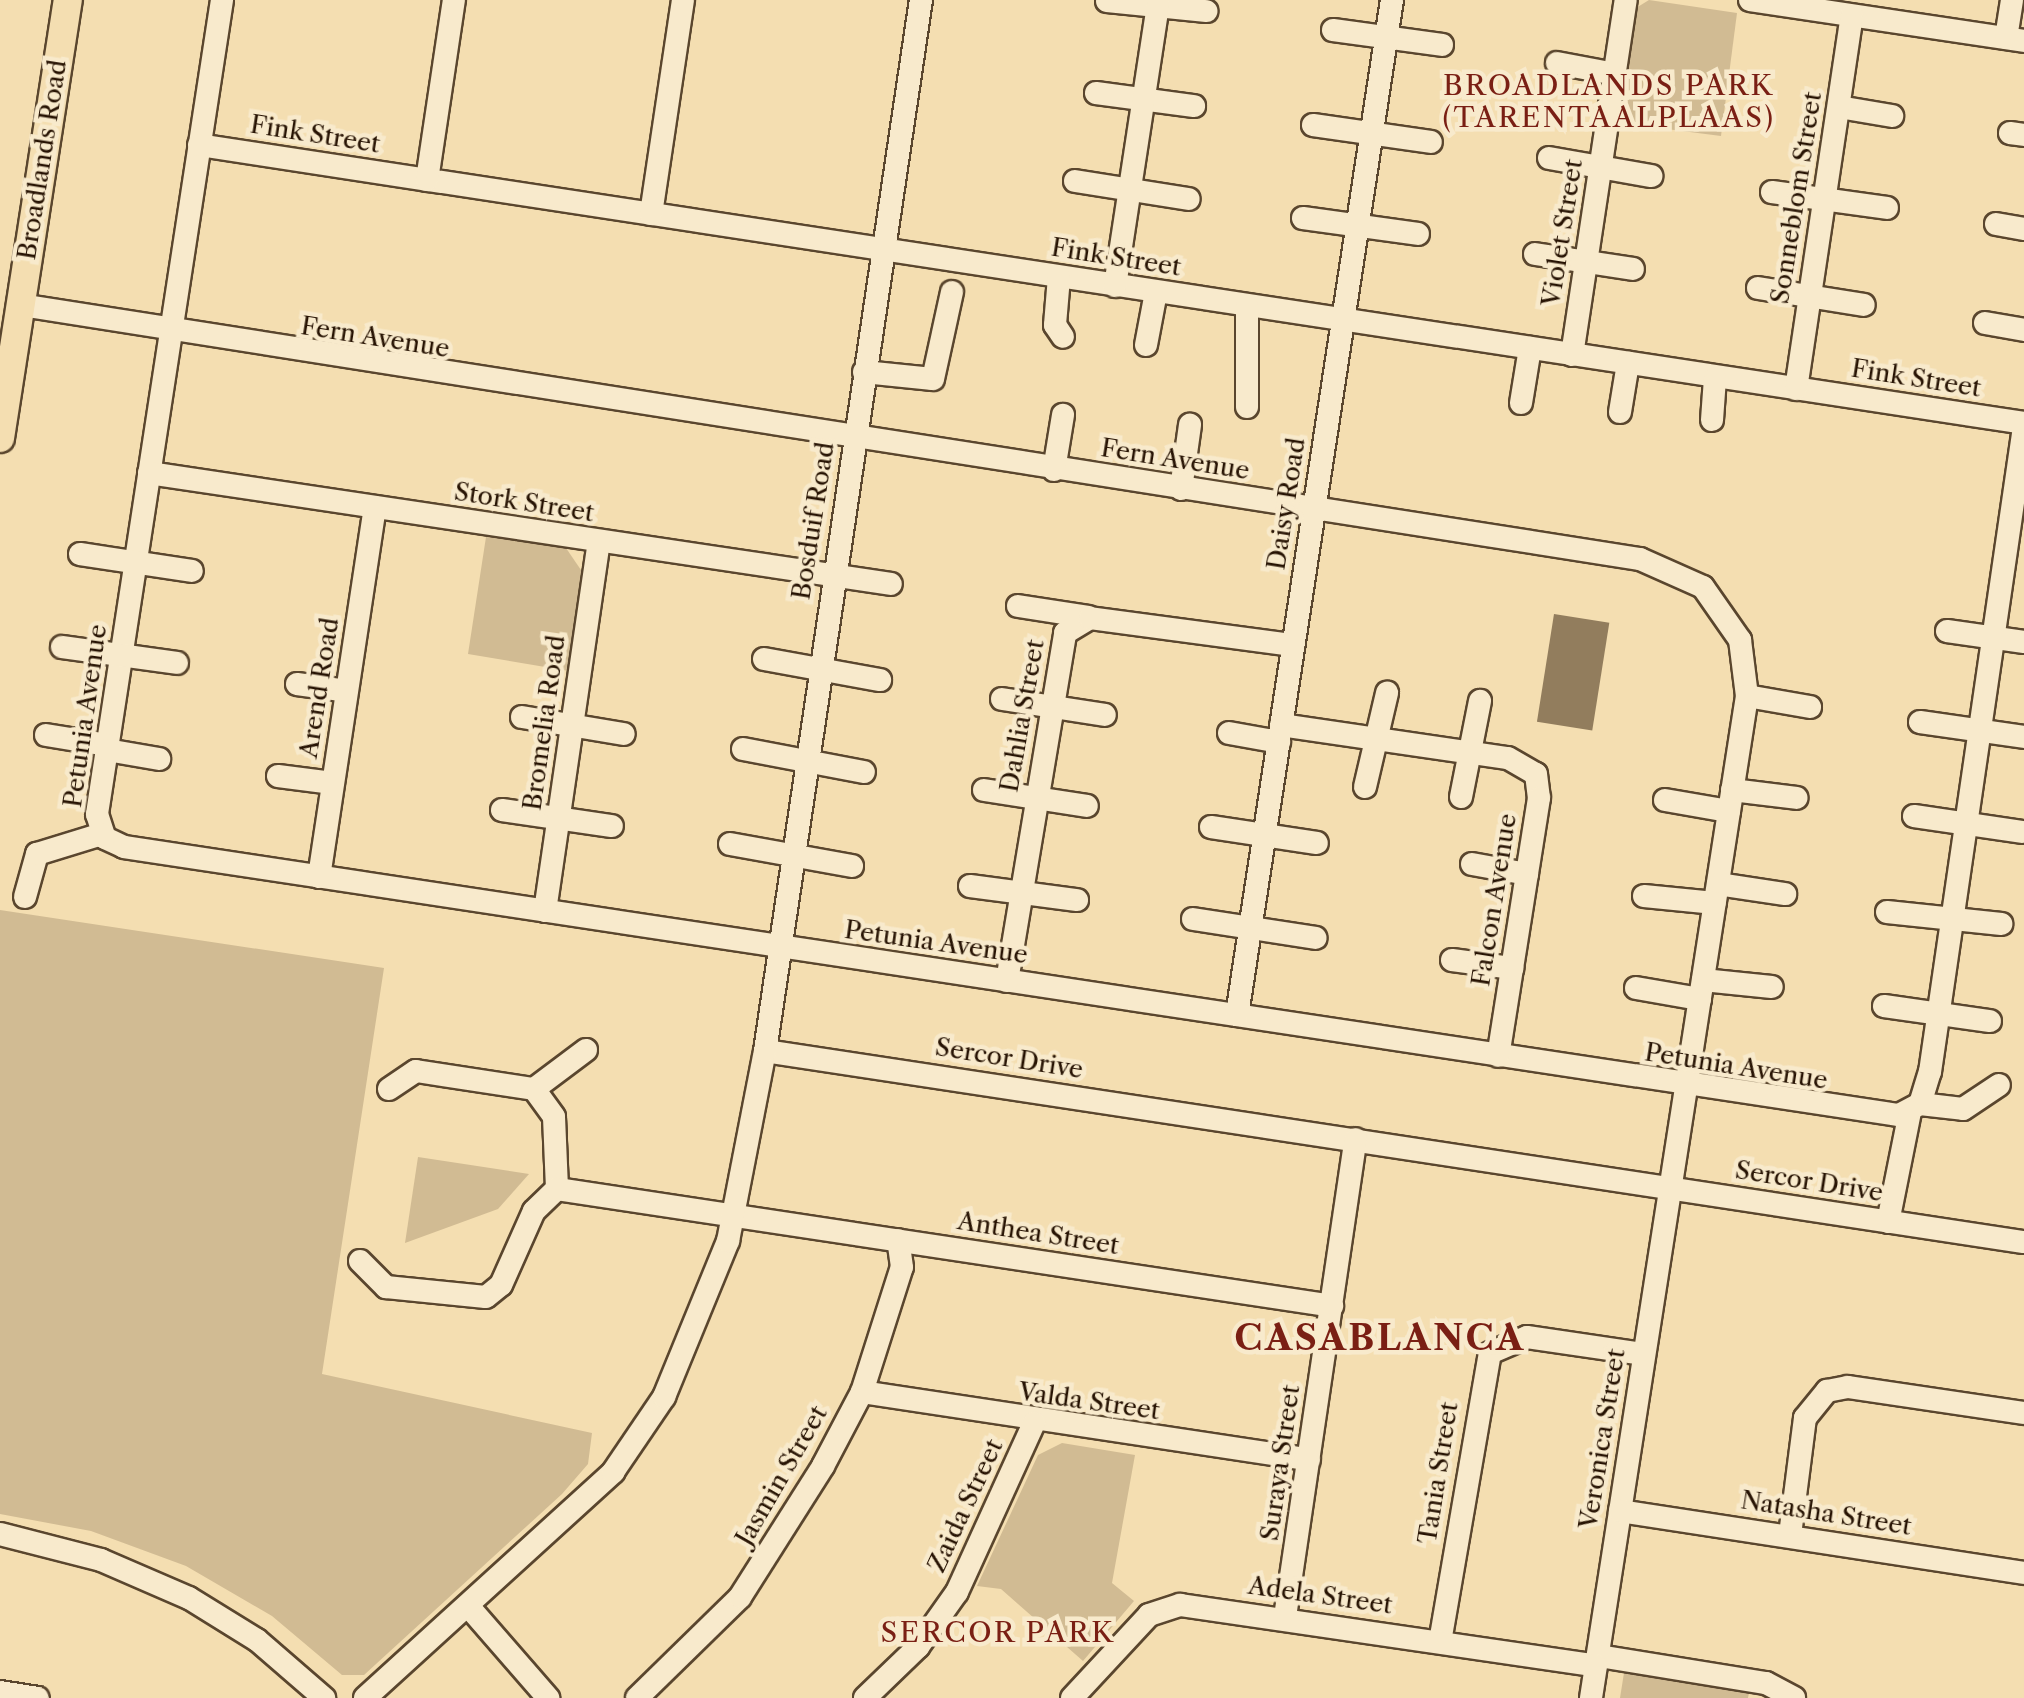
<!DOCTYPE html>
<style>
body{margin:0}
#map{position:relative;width:2024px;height:1698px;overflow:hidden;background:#f4deb1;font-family:"Libre Caslon Text",serif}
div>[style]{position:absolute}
.green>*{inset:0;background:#d1bb93}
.building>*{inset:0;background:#927d5d;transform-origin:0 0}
.roads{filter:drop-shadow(2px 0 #5a462e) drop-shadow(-2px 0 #5a462e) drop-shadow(0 2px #5a462e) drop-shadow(0 -2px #5a462e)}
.minor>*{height:22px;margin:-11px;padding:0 11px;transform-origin:11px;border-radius:11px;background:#f8eacc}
.major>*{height:28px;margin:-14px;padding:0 14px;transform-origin:14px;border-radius:14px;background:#f4deb1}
span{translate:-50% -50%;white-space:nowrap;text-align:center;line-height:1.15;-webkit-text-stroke:9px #f8eacc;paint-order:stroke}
.street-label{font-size:25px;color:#271303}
.neighbourhood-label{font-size:28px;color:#7a1f14;letter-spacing:2.5px}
.district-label{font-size:35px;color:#7a1f14;font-weight:700;letter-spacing:2.5px}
</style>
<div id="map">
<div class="green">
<div style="clip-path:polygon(1649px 0,1737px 13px,1721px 136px,1620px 123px,1636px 8px)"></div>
<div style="clip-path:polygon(486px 537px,566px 548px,583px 573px,569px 671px,468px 654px)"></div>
<div style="clip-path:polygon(0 910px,384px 968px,322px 1374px,592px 1433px,588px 1464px,562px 1494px,364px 1675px,342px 1675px,272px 1616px,186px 1566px,91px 1531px,0 1514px)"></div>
<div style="clip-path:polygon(418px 1157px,529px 1174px,498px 1209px,405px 1243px)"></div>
<div style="clip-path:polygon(1062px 1443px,1135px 1455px,1112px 1583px,1134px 1601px,1083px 1661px,1001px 1589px,977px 1586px,1038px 1455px)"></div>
<div style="clip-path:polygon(1627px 1654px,1753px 1673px,1748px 1698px,1620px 1698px)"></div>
</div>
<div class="building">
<div style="left:1554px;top:614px;width:56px;height:109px;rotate:9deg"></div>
</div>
<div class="roads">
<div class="minor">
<div style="left:222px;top:0;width:824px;rotate:98.73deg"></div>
<div style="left:97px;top:814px;width:25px;rotate:72deg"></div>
<div style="left:105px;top:838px;width:21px;rotate:25deg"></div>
<div style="left:124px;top:847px;width:1795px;rotate:8.59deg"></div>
<div style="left:1899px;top:1115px;width:24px;rotate:-28deg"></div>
<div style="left:1920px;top:1104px;width:34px;rotate:-73deg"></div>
<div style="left:1930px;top:1072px;width:652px;rotate:-81.71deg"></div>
<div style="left:1750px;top:0;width:277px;rotate:8.5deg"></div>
<div style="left:1107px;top:1px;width:100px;rotate:5.8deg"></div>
<div style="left:1333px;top:30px;width:110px;rotate:7.8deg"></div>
<div style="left:2006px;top:38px;width:38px;rotate:-81deg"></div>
<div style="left:1557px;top:63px;width:59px;rotate:10.7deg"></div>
<div style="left:1096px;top:93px;width:99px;rotate:7.6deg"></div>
<div style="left:1839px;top:107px;width:54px;rotate:9.6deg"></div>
<div style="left:1313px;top:125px;width:119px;rotate:8.2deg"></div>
<div style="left:2010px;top:133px;width:14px;rotate:8deg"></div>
<div style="left:199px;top:145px;width:1846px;rotate:8.66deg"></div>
<div style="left:1549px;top:158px;width:104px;rotate:10deg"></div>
<div style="left:427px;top:180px;width:182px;rotate:-81.5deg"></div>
<div style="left:1075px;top:181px;width:115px;rotate:9deg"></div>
<div style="left:1772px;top:192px;width:116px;rotate:7.9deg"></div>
<div style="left:651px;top:214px;width:216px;rotate:-81.5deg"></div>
<div style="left:1303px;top:218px;width:116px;rotate:7.9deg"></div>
<div style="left:1996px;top:224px;width:28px;rotate:10deg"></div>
<div style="left:1535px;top:254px;width:99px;rotate:8.7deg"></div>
<div style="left:1059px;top:277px;width:48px;rotate:94.8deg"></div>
<div style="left:1055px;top:325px;width:14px;rotate:56deg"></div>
<div style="left:1115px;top:286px;width:289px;rotate:-81.3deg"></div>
<div style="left:1758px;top:288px;width:107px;rotate:9.1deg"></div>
<div style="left:21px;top:305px;width:1639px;rotate:8.92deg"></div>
<div style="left:1640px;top:559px;width:69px;rotate:24deg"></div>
<div style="left:1703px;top:587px;width:65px;rotate:55.1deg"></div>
<div style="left:1740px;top:640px;width:56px;rotate:82.9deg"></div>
<div style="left:1747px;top:696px;width:1014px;rotate:98.85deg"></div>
<div style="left:1985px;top:323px;width:40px;rotate:10deg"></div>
<div style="left:1146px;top:345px;width:54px;rotate:-79.3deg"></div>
<div style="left:1572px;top:355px;width:359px;rotate:-81.4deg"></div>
<div style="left:864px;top:372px;width:69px;rotate:5.8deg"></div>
<div style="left:933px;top:379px;width:89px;rotate:-77.7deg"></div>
<div style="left:1796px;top:389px;width:377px;rotate:-81.5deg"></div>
<div style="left:1521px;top:403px;width:56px;rotate:-80.7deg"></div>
<div style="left:1247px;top:407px;width:101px;rotate:-90deg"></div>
<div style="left:1620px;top:412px;width:50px;rotate:-80.7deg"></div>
<div style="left:1712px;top:420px;width:42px;rotate:-85.9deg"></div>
<div style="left:1054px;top:470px;width:56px;rotate:-80.7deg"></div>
<div style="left:149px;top:473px;width:750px;rotate:8.51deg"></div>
<div style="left:1181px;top:489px;width:65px;rotate:-82deg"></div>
<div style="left:80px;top:554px;width:113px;rotate:8.6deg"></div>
<div style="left:1018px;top:606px;width:71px;rotate:8.9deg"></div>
<div style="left:1947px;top:631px;width:78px;rotate:8.1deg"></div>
<div style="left:62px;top:647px;width:116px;rotate:7.9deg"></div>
<div style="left:764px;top:659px;width:118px;rotate:10.3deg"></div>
<div style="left:297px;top:684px;width:50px;rotate:8deg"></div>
<div style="left:1747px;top:696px;width:64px;rotate:9.9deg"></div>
<div style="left:1002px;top:699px;width:104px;rotate:8.8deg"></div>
<div style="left:522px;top:717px;width:103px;rotate:9.5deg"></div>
<div style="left:1920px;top:722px;width:105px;rotate:8.2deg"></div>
<div style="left:1281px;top:725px;width:229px;rotate:8.3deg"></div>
<div style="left:1508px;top:758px;width:32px;rotate:30deg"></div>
<div style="left:1536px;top:774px;width:24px;rotate:83deg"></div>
<div style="left:1539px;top:798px;width:261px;rotate:99deg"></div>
<div style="left:1229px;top:733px;width:51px;rotate:10.2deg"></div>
<div style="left:46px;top:735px;width:63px;rotate:9.2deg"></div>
<div style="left:743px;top:749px;width:123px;rotate:10.8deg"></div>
<div style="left:107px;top:750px;width:53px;rotate:9.8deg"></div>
<div style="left:278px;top:776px;width:55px;rotate:7.3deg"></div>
<div style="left:1365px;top:787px;width:97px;rotate:-76.8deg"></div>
<div style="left:984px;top:790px;width:104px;rotate:8.8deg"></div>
<div style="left:1732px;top:790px;width:65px;rotate:7deg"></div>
<div style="left:1461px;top:797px;width:98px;rotate:-78.8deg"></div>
<div style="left:1665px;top:800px;width:65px;rotate:9.8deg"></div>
<div style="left:502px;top:810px;width:111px;rotate:8.3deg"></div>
<div style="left:1914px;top:816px;width:109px;rotate:8.4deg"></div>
<div style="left:1211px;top:827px;width:107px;rotate:8.6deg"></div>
<div style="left:730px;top:844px;width:124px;rotate:10.2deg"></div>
<div style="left:1472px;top:864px;width:56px;rotate:10.3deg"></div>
<div style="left:319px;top:877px;width:374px;rotate:-81.4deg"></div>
<div style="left:1718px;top:884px;width:68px;rotate:8.5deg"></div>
<div style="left:970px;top:886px;width:108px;rotate:7.5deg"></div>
<div style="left:1644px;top:896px;width:71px;rotate:5.6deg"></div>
<div style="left:25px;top:897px;width:45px;rotate:-74.4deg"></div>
<div style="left:37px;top:854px;width:68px;rotate:-17.1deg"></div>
<div style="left:545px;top:911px;width:372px;rotate:-81.7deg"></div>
<div style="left:1887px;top:912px;width:115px;rotate:6deg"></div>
<div style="left:1193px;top:919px;width:124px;rotate:8.8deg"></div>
<div style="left:1452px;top:960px;width:61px;rotate:7.6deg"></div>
<div style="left:1703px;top:980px;width:69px;rotate:5.8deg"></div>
<div style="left:1007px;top:981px;width:353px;rotate:-80.5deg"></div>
<div style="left:1065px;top:633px;width:29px;rotate:-31deg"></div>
<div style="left:1090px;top:618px;width:205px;rotate:7.6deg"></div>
<div style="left:1636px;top:988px;width:65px;rotate:9.8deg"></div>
<div style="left:1884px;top:1006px;width:107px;rotate:8.1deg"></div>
<div style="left:1237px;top:1015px;width:1027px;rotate:-81.32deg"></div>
<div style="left:765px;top:1051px;width:1273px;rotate:8.63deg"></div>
<div style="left:389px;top:1089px;width:32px;rotate:-34deg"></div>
<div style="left:416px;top:1071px;width:119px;rotate:8.7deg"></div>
<div style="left:534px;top:1089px;width:34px;rotate:54deg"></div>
<div style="left:554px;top:1117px;width:72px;rotate:87.6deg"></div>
<div style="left:534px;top:1089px;width:65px;rotate:-36.9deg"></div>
<div style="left:1920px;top:1104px;width:43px;rotate:6.6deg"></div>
<div style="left:1963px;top:1109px;width:43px;rotate:-33.7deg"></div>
<div style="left:1888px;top:1222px;width:112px;rotate:-78.7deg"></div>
<div style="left:360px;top:1261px;width:37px;rotate:45deg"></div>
<div style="left:386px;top:1287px;width:100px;rotate:5.7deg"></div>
<div style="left:486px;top:1297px;width:19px;rotate:-39deg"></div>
<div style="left:501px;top:1285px;width:81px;rotate:-66deg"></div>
<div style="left:534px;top:1211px;width:32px;rotate:-44deg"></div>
<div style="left:557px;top:1189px;width:784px;rotate:8.58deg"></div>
<div style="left:862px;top:1392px;width:452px;rotate:8.6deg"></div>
<div style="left:1620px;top:1511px;width:409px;rotate:8.7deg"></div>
<div style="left:0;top:1534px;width:104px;rotate:14.4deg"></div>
<div style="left:101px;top:1560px;width:96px;rotate:23.4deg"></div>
<div style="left:189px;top:1598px;width:80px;rotate:31.7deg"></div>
<div style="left:257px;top:1640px;width:89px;rotate:40.9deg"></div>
<div style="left:1790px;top:1535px;width:118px;rotate:-82.7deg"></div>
<div style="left:1805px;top:1418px;width:35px;rotate:-51deg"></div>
<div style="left:1827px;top:1391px;width:21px;rotate:-11deg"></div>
<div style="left:1848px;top:1387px;width:178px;rotate:8.4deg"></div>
<div style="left:469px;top:1607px;width:121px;rotate:49deg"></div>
<div style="left:1285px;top:1617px;width:483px;rotate:-81.6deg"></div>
<div style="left:1440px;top:1642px;width:293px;rotate:-80.2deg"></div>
<div style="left:1490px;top:1353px;width:40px;rotate:-23.4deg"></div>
<div style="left:1527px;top:1337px;width:118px;rotate:8.3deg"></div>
<div style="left:1599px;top:1656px;width:169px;rotate:9.2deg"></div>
<div style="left:1766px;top:1683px;width:32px;rotate:28deg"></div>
<div style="left:0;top:1692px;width:38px;rotate:9deg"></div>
<div style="left:365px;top:1698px;width:336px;rotate:-42.3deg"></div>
<div style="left:613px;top:1472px;width:91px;rotate:-55.8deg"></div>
<div style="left:664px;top:1397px;width:169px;rotate:-67.7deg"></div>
<div style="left:728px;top:1241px;width:194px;rotate:-79deg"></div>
<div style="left:765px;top:1051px;width:1063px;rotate:-81.56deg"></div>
<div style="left:637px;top:1698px;width:144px;rotate:-44.4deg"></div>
<div style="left:740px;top:1597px;width:155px;rotate:-57.6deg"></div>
<div style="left:823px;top:1466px;width:84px;rotate:-62.2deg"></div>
<div style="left:862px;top:1392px;width:131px;rotate:-72.3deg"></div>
<div style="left:902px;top:1267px;width:27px;rotate:-98deg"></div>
<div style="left:865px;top:1698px;width:74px;rotate:-43.9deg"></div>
<div style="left:918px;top:1647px;width:67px;rotate:-54.7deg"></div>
<div style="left:957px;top:1592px;width:186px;rotate:-65.5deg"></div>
<div style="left:1072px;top:1698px;width:113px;rotate:-47.1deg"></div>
<div style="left:1149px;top:1615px;width:33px;rotate:-18deg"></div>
<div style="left:1180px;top:1605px;width:420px;rotate:8.3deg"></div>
</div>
<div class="major">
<div style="left:0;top:438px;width:443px;rotate:-81.2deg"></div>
</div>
</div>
<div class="street-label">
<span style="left:315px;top:135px;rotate:9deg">Fink Street</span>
<span style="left:43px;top:160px;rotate:-81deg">Broadlands Road</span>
<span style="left:1797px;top:198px;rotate:-81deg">Sonneblom Street</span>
<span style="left:1563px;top:233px;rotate:-81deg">Violet Street</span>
<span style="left:1116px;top:258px;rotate:9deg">Fink Street</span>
<span style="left:375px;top:338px;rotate:9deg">Fern Avenue</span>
<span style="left:1916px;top:379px;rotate:9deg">Fink Street</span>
<span style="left:1175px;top:460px;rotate:9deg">Fern Avenue</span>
<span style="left:524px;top:503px;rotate:9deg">Stork Street</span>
<span style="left:1287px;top:504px;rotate:-81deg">Daisy Road</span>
<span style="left:814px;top:521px;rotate:-81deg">Bosduif Road</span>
<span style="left:320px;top:688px;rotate:-81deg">Arend Road</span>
<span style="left:86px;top:716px;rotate:-82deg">Petunia Avenue</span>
<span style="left:1023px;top:716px;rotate:-80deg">Dahlia Street</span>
<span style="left:545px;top:723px;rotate:-82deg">Bromelia Road</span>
<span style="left:1495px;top:900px;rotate:-81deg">Falcon Avenue</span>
<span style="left:936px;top:943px;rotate:8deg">Petunia Avenue</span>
<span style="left:1009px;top:1059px;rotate:9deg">Sercor Drive</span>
<span style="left:1736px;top:1067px;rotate:9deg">Petunia Avenue</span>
<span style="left:1809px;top:1182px;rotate:9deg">Sercor Drive</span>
<span style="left:1038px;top:1234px;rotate:9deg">Anthea Street</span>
<span style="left:1089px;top:1402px;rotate:8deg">Valda Street</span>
<span style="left:1603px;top:1439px;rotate:-81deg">Veronica Street</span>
<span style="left:1281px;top:1463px;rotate:-82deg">Suraya Street</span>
<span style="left:1439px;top:1473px;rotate:-81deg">Tania Street</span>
<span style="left:782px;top:1476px;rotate:-60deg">Jasmin Street</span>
<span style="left:966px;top:1506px;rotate:-65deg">Zaida Street</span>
<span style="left:1826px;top:1514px;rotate:9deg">Natasha Street</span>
<span style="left:1320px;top:1596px;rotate:8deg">Adela Street</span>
</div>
<div class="neighbourhood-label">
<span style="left:1609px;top:101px">BROADLANDS PARK<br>(TARENTAALPLAAS)</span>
<span style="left:998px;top:1632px">SERCOR PARK</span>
</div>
<div class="district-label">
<span style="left:1380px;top:1338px">CASABLANCA</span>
</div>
</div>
